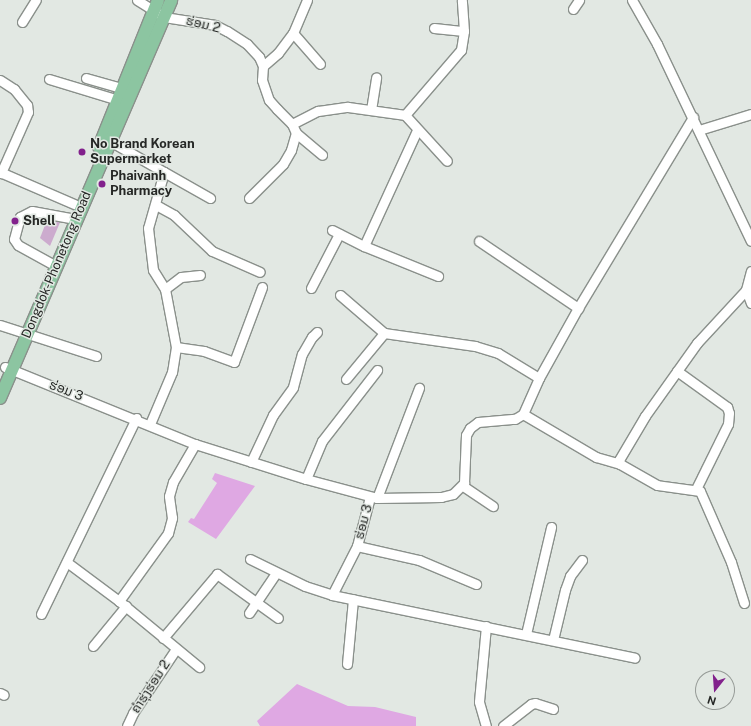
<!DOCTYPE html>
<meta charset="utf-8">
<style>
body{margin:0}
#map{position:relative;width:751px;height:726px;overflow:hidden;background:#e2e8e3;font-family:"Public Sans","Noto Sans Lao",sans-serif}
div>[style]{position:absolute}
.green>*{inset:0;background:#ccabce}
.water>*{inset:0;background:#dfa8e3}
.roads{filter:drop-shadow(1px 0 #8a908b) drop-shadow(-1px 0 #8a908b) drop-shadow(0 1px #8a908b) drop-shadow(0 -1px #8a908b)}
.minor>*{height:9px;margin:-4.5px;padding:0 4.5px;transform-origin:4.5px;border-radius:4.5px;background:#fff}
.major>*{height:12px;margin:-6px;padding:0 6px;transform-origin:6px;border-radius:6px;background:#8cc5a1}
.dots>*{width:11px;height:11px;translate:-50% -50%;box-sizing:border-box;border:2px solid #e2e8e3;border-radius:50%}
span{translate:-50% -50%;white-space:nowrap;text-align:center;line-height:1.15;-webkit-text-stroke:3px #e2e8e3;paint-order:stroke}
.street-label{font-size:13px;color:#252725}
.poi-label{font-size:13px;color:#252725;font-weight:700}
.left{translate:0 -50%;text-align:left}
.north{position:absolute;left:695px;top:670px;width:40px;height:40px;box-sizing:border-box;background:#e2e8e3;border:1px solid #969b97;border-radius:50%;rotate:197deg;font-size:11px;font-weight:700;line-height:16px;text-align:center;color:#252725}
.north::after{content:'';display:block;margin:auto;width:14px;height:18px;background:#82218c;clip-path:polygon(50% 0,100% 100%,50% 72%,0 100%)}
</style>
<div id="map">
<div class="green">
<div style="clip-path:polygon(47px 220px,61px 220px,50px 246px,40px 238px)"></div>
</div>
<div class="water">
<div style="clip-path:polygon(215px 473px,255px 486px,216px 539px,188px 522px,191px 518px,194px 519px,217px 483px,212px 479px)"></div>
<div style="clip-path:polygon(297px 684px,348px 706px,375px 707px,416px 717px,416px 726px,260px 726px,257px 721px)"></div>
</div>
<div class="roads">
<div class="minor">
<div style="left:137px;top:0;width:32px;rotate:32deg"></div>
<div style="left:164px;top:17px;width:52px;rotate:8.9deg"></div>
<div style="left:215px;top:25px;width:13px;rotate:27deg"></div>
<div style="left:227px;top:31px;width:24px;rotate:33deg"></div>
<div style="left:247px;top:44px;width:18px;rotate:47deg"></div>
<div style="left:259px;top:57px;width:10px;rotate:66deg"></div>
<div style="left:307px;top:0;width:36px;rotate:113deg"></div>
<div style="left:293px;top:33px;width:25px;rotate:127deg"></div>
<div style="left:278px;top:53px;width:20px;rotate:139deg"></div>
<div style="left:263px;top:66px;width:14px;rotate:94deg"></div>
<div style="left:262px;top:80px;width:21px;rotate:71deg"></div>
<div style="left:269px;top:100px;width:12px;rotate:48deg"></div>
<div style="left:277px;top:109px;width:21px;rotate:45deg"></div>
<div style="left:292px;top:124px;width:10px;rotate:66deg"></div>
<div style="left:296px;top:133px;width:34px;rotate:40deg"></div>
<div style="left:632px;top:0;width:51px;rotate:60.4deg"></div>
<div style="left:657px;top:44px;width:218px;rotate:64.5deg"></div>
<div style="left:573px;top:9px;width:11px;rotate:-56deg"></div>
<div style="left:22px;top:22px;width:26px;rotate:-58deg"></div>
<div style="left:434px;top:28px;width:30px;rotate:6deg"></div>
<div style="left:293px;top:33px;width:41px;rotate:48.9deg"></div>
<div style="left:86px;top:78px;width:37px;rotate:16deg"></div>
<div style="left:49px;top:79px;width:72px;rotate:16.9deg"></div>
<div style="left:0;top:80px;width:17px;rotate:33deg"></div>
<div style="left:14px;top:89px;width:21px;rotate:51deg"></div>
<div style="left:27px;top:105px;width:7px;rotate:82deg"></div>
<div style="left:28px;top:112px;width:67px;rotate:113.9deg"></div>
<div style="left:371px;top:110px;width:33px;rotate:-81deg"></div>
<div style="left:405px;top:115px;width:86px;rotate:-49.3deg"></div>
<div style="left:461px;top:50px;width:19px;rotate:-81deg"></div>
<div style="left:464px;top:31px;width:31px;rotate:-94deg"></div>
<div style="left:292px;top:124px;width:29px;rotate:-27deg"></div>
<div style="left:318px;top:111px;width:30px;rotate:-8deg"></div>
<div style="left:348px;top:107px;width:58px;rotate:8deg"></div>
<div style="left:405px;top:115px;width:62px;rotate:47.6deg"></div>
<div style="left:699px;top:130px;width:54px;rotate:-17.1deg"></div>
<div style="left:110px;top:141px;width:62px;rotate:29.9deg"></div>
<div style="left:164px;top:172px;width:58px;rotate:105.9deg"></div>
<div style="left:148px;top:228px;width:42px;rotate:83.2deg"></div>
<div style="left:153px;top:270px;width:22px;rotate:58deg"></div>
<div style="left:165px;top:289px;width:59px;rotate:79.3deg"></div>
<div style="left:176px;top:347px;width:25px;rotate:99deg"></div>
<div style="left:172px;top:372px;width:56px;rotate:112.9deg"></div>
<div style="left:0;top:172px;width:81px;rotate:23.4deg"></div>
<div style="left:164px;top:172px;width:53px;rotate:29.5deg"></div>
<div style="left:249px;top:198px;width:48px;rotate:-45deg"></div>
<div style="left:283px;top:164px;width:16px;rotate:-60deg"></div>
<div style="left:291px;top:150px;width:18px;rotate:-74deg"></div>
<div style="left:156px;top:205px;width:21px;rotate:29deg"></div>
<div style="left:174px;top:215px;width:52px;rotate:43.5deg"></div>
<div style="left:212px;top:251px;width:52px;rotate:23.6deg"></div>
<div style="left:332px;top:230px;width:36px;rotate:27deg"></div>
<div style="left:364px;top:246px;width:80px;rotate:22.1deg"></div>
<div style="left:479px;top:241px;width:120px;rotate:34.1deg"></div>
<div style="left:364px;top:246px;width:128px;rotate:-65.4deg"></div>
<div style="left:56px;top:266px;width:43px;rotate:-151.1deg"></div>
<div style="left:18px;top:245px;width:7px;rotate:-124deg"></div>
<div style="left:14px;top:239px;width:23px;rotate:-75deg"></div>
<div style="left:20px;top:217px;width:13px;rotate:-27deg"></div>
<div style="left:32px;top:211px;width:44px;rotate:10.5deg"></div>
<div style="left:751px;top:271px;width:20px;rotate:105deg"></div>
<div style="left:746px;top:290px;width:14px;rotate:69deg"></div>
<div style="left:311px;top:288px;width:61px;rotate:-62.6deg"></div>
<div style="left:165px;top:289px;width:20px;rotate:-37deg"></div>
<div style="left:181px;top:277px;width:19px;rotate:-6deg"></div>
<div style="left:340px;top:295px;width:58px;rotate:40.8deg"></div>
<div style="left:384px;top:333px;width:92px;rotate:8.1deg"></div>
<div style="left:475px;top:346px;width:24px;rotate:17deg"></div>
<div style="left:498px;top:353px;width:48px;rotate:31.4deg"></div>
<div style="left:0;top:325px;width:101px;rotate:17.9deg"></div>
<div style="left:176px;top:347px;width:28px;rotate:8deg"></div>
<div style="left:204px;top:351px;width:32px;rotate:20deg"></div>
<div style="left:234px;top:362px;width:80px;rotate:-69.5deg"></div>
<div style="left:5px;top:367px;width:205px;rotate:22.1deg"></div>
<div style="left:195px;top:444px;width:116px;rotate:17.5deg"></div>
<div style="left:306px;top:479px;width:73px;rotate:15deg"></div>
<div style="left:377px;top:498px;width:64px;rotate:-0.9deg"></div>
<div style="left:441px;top:497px;width:12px;rotate:-14deg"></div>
<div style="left:453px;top:494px;width:16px;rotate:-45deg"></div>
<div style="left:464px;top:483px;width:48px;rotate:-87.6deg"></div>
<div style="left:466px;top:435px;width:8px;rotate:-60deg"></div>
<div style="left:470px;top:428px;width:10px;rotate:-37deg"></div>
<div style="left:478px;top:422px;width:37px;rotate:-5deg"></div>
<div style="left:515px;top:419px;width:9px;rotate:-32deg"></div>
<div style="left:523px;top:414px;width:39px;rotate:-66deg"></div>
<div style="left:539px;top:378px;width:80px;rotate:-60.9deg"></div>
<div style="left:578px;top:308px;width:223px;rotate:-58.9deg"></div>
<div style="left:677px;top:371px;width:62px;rotate:35.8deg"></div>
<div style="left:727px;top:407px;width:6px;rotate:72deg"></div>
<div style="left:729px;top:413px;width:11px;rotate:95deg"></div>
<div style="left:728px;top:424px;width:72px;rotate:116.2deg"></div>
<div style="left:346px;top:379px;width:60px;rotate:-50.4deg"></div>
<div style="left:523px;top:414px;width:85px;rotate:30.5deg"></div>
<div style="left:596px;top:457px;width:25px;rotate:16deg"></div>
<div style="left:251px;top:462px;width:52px;rotate:-64.9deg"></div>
<div style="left:273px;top:415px;width:34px;rotate:-54deg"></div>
<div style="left:293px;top:387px;width:34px;rotate:-75deg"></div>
<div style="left:302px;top:354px;width:20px;rotate:-60deg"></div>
<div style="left:312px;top:337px;width:7px;rotate:-45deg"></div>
<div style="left:306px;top:479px;width:41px;rotate:-67.2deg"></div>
<div style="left:322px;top:441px;width:90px;rotate:-52.2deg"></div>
<div style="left:463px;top:486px;width:36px;rotate:34deg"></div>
<div style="left:370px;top:497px;width:51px;rotate:104.9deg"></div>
<div style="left:357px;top:546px;width:55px;rotate:117deg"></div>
<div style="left:332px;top:595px;width:309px;rotate:11.7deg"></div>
<div style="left:377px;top:498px;width:118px;rotate:-69.1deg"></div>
<div style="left:357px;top:546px;width:64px;rotate:12.7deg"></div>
<div style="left:419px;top:560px;width:62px;rotate:22.8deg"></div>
<div style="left:250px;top:559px;width:61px;rotate:26.1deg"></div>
<div style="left:305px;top:586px;width:28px;rotate:18deg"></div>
<div style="left:68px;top:563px;width:64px;rotate:36.7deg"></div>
<div style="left:119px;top:601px;width:104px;rotate:39.5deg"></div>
<div style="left:119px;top:601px;width:84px;rotate:-54.2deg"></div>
<div style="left:168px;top:533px;width:16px;rotate:-75deg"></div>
<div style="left:172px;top:518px;width:22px;rotate:-98deg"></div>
<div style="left:169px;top:496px;width:15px;rotate:-74deg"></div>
<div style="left:173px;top:482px;width:44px;rotate:-59.9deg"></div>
<div style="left:744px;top:603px;width:43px;rotate:-107.6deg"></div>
<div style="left:731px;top:562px;width:77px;rotate:-113.6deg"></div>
<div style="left:700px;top:491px;width:43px;rotate:-172.1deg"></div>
<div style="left:657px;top:485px;width:43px;rotate:-150.4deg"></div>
<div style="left:620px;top:464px;width:4px;rotate:-104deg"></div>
<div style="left:619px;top:460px;width:51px;rotate:-59.4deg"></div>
<div style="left:645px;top:416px;width:90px;rotate:-54.5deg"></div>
<div style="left:697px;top:343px;width:72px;rotate:-47.2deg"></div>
<div style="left:249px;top:613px;width:48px;rotate:-56deg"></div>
<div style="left:41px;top:614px;width:218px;rotate:-64.1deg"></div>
<div style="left:486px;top:626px;width:76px;rotate:95.3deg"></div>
<div style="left:479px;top:702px;width:25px;rotate:74deg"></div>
<div style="left:526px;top:634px;width:110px;rotate:-76.8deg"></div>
<div style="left:163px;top:638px;width:84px;rotate:-49.8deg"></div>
<div style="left:217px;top:574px;width:75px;rotate:35.8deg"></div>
<div style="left:553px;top:640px;width:51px;rotate:-76.5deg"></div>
<div style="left:565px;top:590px;width:15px;rotate:-70deg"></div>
<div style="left:570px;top:576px;width:20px;rotate:-53deg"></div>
<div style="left:93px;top:646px;width:52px;rotate:-50.5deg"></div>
<div style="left:347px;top:664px;width:65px;rotate:-84.7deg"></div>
<div style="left:0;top:693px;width:4px;rotate:27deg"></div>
<div style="left:127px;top:726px;width:14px;rotate:-65deg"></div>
<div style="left:133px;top:713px;width:77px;rotate:-56.1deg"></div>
<div style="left:503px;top:726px;width:36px;rotate:-38deg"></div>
<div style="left:531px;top:704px;width:4px;rotate:-14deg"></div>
<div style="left:535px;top:703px;width:19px;rotate:18deg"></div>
</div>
<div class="major">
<div style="left:99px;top:147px;width:158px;rotate:-68.1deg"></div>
<div style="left:0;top:398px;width:433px;rotate:-66.7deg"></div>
</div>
</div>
<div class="dots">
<div style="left:82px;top:152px;background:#82218c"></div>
<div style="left:102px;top:184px;background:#82218c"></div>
<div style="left:15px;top:221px;background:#82218c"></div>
</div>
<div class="street-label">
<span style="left:203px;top:25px;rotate:14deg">ຮ່ອມ 2</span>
<span style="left:57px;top:265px;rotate:-67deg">Dongdok-Phonetong Road</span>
<span style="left:66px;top:391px;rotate:21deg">ຮ່ອມ 3</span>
<span style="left:364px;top:522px;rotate:-75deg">ຮ່ອມ 3</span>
<span style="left:151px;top:687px;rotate:-57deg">ຄໍາຮຸ່ງຮ່ອມ 2</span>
</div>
<div class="poi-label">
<span class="left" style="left:90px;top:152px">No Brand Korean<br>Supermarket</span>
<span class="left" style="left:110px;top:184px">Phaivanh<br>Pharmacy</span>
<span class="left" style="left:23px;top:221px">Shell</span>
</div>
<div class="north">N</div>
</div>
